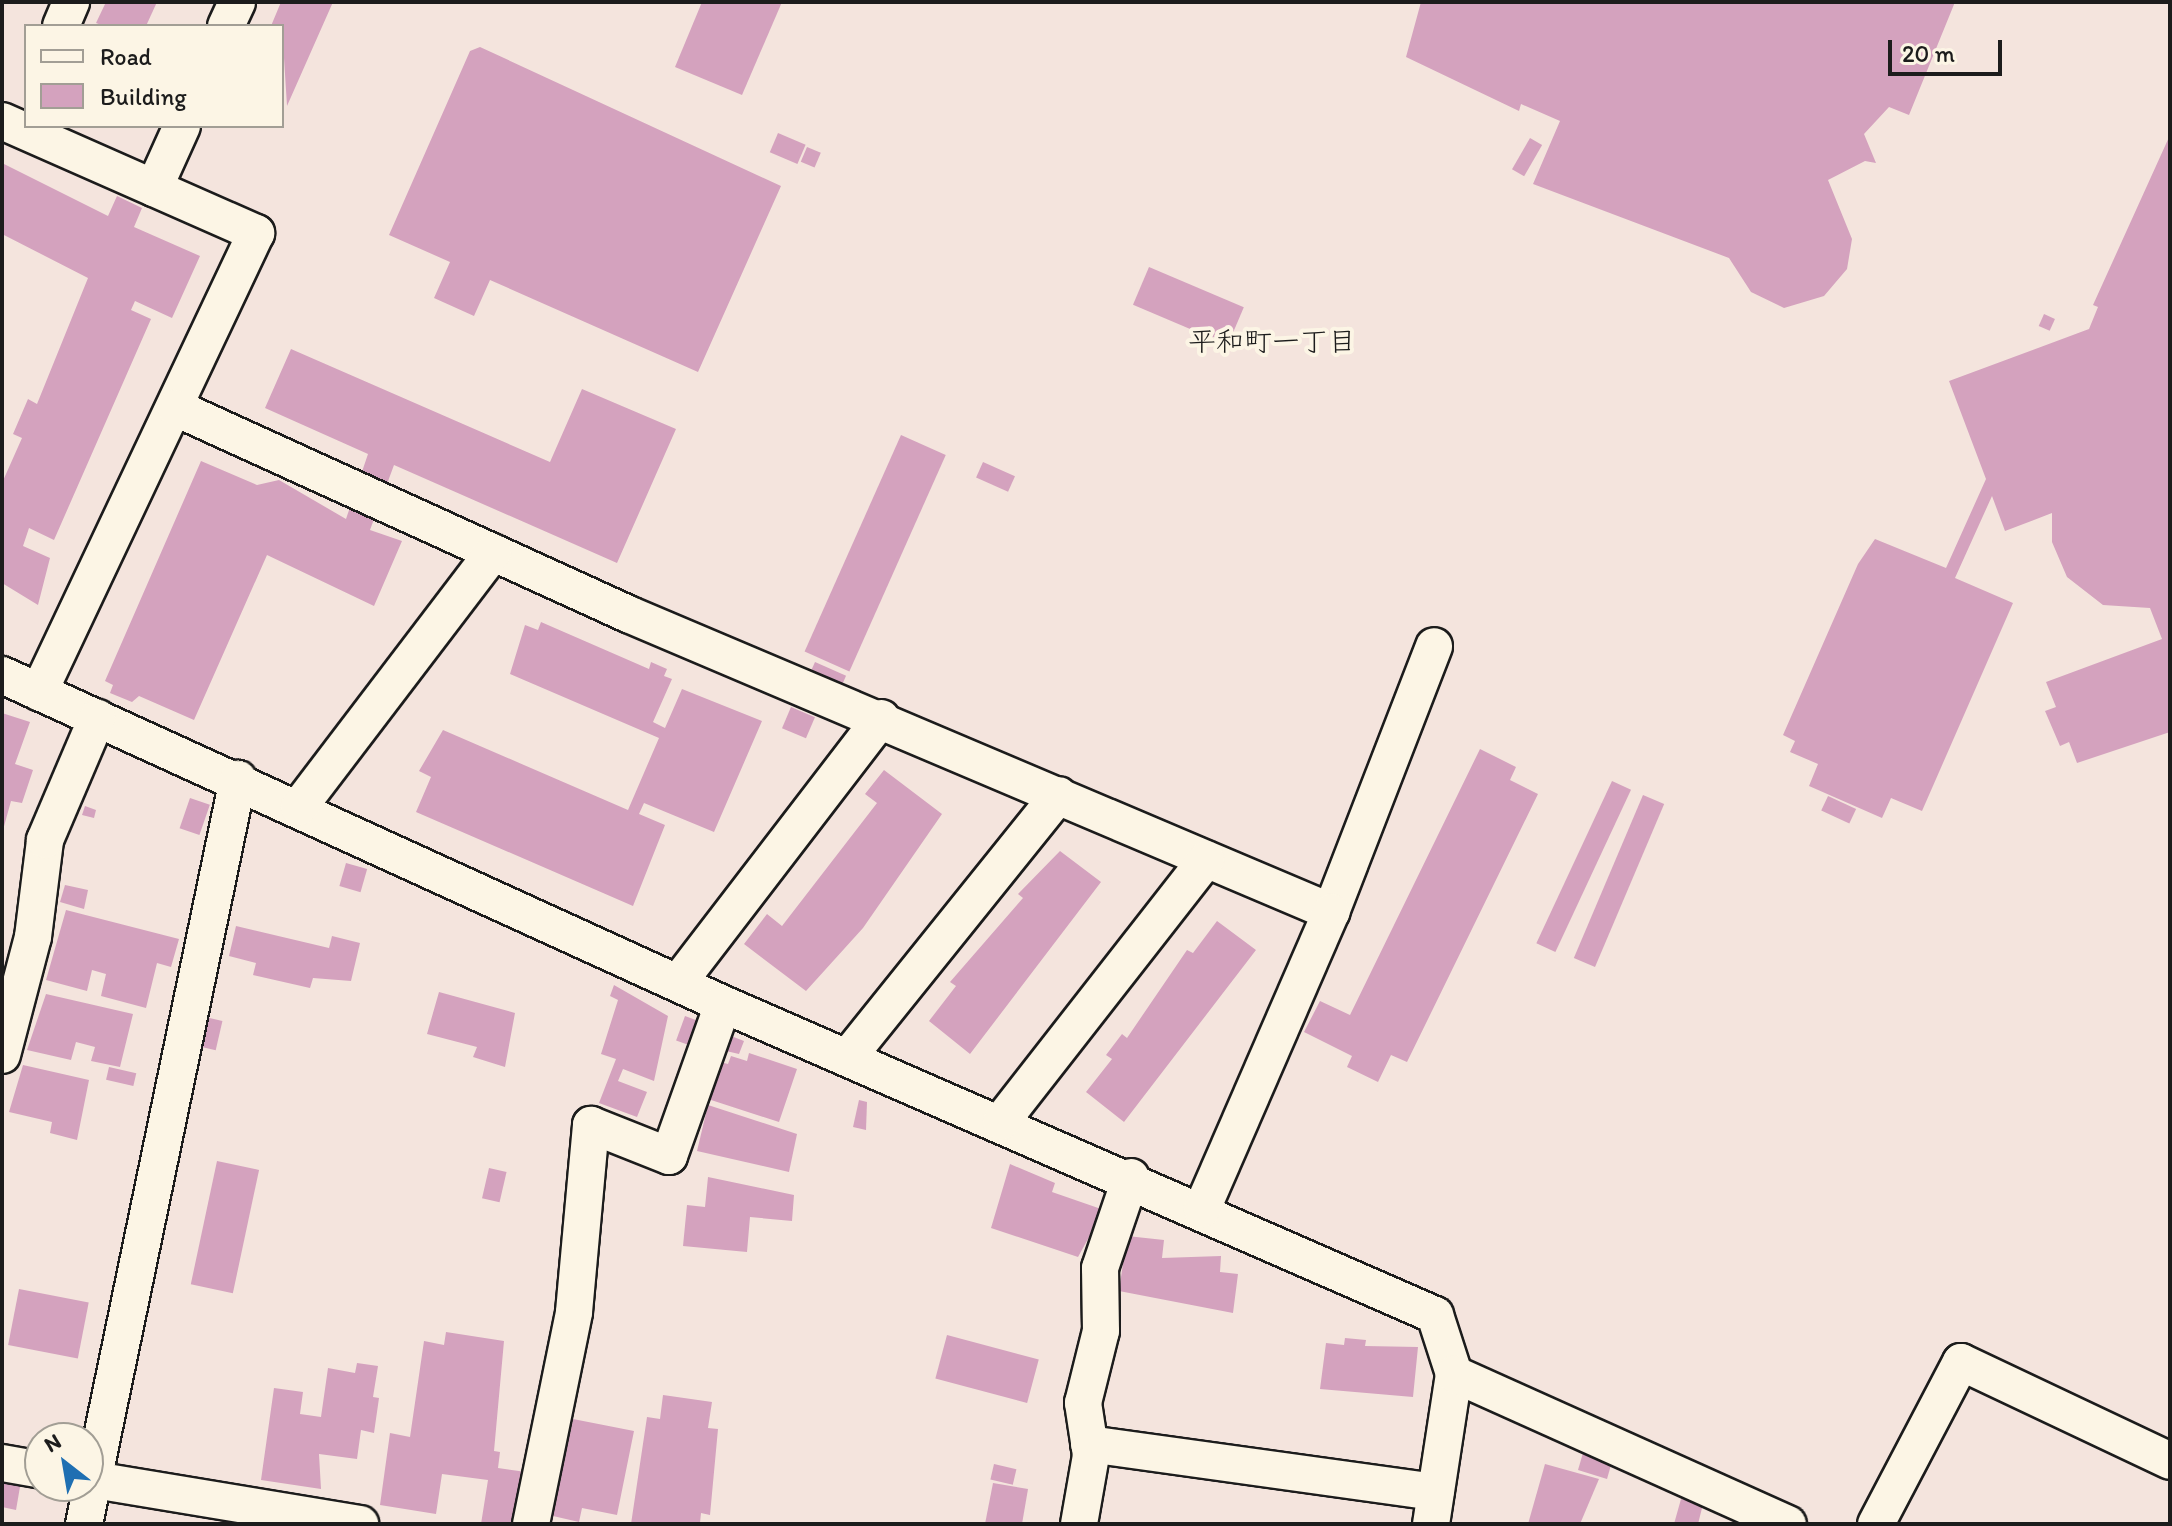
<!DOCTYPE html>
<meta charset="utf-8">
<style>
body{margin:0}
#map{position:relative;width:2172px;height:1526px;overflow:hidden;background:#f4e4dd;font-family:Itim,"Klee One",sans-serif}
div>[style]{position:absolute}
.building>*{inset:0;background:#d4a2be;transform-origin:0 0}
.roads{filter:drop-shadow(2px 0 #1c1c1c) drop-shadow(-2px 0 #1c1c1c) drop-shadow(0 2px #1c1c1c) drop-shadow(0 -2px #1c1c1c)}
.street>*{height:36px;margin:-18px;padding:0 18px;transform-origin:18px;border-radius:18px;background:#fcf5e5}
span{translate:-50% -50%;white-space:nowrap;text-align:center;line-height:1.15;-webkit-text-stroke:8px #fcf5e5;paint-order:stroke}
.neighbourhood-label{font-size:28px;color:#1c1c1c}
.frame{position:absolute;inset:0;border:4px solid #1c1c1c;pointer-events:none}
.legend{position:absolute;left:24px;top:24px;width:260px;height:104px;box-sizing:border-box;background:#fcf5e5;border:2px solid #a29e95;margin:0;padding:10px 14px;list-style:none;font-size:24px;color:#1c1c1c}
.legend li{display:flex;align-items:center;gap:16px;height:40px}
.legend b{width:40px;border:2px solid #a29e95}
.north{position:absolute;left:24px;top:1422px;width:80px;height:80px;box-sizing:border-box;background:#fcf5e5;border:2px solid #a29e95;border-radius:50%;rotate:329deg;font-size:22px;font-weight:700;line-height:32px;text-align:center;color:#1c1c1c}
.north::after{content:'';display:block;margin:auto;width:28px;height:36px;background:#1f6fb2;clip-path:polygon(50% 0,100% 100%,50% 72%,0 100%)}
.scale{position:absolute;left:1888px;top:40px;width:114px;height:36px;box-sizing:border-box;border:4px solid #1c1c1c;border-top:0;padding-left:10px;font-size:24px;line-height:28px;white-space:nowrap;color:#1c1c1c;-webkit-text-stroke:6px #fcf5e5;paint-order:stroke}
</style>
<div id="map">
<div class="building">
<div style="clip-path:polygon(106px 2px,157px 2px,146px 26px,104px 26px,96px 23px)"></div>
<div style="clip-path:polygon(281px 2px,333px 2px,287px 106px,282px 26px,271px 26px)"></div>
<div style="clip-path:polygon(702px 2px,782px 2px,742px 95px,675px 67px)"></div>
<div style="clip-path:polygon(1421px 2px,1955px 2px,1909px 115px,1889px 107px,1864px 134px,1876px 163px,1865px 161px,1828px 180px,1852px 239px,1847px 269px,1824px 296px,1784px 308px,1751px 292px,1729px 258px,1533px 184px,1560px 121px,1521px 104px,1519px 111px,1406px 57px)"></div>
<div style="clip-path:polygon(480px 47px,781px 186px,698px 372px,490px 280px,474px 316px,434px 298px,450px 262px,389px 235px,470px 51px)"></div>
<div style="left:778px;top:133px;width:30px;height:21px;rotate:23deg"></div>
<div style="clip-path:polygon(2170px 135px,2170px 732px,2077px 763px,2069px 742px,2060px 746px,2045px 711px,2056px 707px,2046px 682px,2162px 639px,2150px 608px,2103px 605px,2067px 577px,2052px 542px,2052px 513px,2005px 531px,1992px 496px,1955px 578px,2013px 603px,1922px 811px,1891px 798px,1882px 818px,1809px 786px,1818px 764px,1790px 752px,1795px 741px,1783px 735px,1858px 564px,1875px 539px,1946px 568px,1986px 479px,1949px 381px,2089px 329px,2098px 307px,2093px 305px)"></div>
<div style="left:1530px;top:138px;width:14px;height:36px;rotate:30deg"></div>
<div style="left:807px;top:147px;width:15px;height:16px;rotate:23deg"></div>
<div style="clip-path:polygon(2px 163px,108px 216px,117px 196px,142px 208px,134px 227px,200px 256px,172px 318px,135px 301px,131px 310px,151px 319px,54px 540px,29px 528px,23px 546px,50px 558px,38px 605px,2px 583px,2px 483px,22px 438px,13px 434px,28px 399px,37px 404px,88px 278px,2px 234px)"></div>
<div style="left:1149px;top:267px;width:103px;height:41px;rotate:23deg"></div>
<div style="left:2044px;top:314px;width:12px;height:13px;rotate:24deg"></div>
<div style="clip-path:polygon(291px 349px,550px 462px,582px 389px,676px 429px,617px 563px,394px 465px,370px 530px,402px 541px,374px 606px,267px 555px,194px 720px,139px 696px,132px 702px,110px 693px,113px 685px,105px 681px,201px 461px,257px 485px,279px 480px,346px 519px,368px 454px,265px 408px)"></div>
<div style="left:901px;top:435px;width:49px;height:237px;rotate:24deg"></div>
<div style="left:983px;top:462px;width:35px;height:17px;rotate:24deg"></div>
<div style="clip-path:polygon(541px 622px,649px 669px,651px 662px,667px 669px,664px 676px,672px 679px,653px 722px,665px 728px,682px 689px,762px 721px,714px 832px,644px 803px,639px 814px,665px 825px,633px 906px,416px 812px,431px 777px,419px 771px,443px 730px,628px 810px,659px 738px,510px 674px,525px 625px,538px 630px)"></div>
<div style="left:815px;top:662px;width:34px;height:15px;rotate:24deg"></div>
<div style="left:791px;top:707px;width:26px;height:23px;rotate:23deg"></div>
<div style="clip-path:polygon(2px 713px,30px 722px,15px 764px,33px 770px,22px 803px,11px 801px,3px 830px)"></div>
<div style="clip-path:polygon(1480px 749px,1516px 767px,1510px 780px,1538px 794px,1407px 1062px,1391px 1055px,1378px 1082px,1347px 1067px,1352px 1056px,1304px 1032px,1320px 1001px,1350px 1015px)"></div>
<div style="clip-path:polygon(884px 770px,942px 814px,863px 928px,806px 991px,744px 944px,767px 914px,782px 926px,877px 803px,865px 794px)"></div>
<div style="left:1612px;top:781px;width:21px;height:179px;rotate:25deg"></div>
<div style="left:1643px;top:795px;width:23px;height:177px;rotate:23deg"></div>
<div style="left:1828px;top:796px;width:31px;height:16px;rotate:25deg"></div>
<div style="left:190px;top:798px;width:21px;height:32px;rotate:19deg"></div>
<div style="clip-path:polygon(85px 806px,96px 810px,94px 818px,82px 815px)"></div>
<div style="clip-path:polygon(1060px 851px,1101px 882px,970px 1054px,929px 1021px,956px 986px,950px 982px,1023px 898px,1018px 894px)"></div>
<div style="left:346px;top:863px;width:22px;height:24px;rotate:16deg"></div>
<div style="clip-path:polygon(65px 885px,88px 890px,84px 909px,60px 902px)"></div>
<div style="clip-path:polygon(66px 910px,179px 939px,171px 967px,157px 963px,146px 1008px,101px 996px,106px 974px,92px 970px,87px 991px,46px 980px)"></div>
<div style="clip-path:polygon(1217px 921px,1256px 950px,1124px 1122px,1086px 1092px,1112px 1059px,1106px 1055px,1122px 1034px,1127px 1038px,1187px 950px,1193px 953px)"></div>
<div style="clip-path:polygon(236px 926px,329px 948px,332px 936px,360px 943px,351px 981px,313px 978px,310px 988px,253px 975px,256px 963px,229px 956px)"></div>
<div style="clip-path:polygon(614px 985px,668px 1016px,654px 1081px,623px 1069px,618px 1081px,647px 1092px,637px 1117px,599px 1103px,616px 1059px,601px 1054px,618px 1000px,610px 996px)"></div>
<div style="clip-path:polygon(439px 992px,515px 1013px,505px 1067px,473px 1057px,477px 1047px,427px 1034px)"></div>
<div style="clip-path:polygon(46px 994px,133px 1014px,120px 1067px,91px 1061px,95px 1047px,76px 1042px,71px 1060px,27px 1050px)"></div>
<div style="left:201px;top:1016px;width:22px;height:30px;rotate:13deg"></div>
<div style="left:685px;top:1016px;width:15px;height:26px;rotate:20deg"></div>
<div style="clip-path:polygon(731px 1036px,744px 1041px,739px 1054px,726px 1051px)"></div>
<div style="clip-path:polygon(749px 1053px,797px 1069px,779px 1122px,708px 1099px,720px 1062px,728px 1064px,731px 1056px,747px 1061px)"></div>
<div style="clip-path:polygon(23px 1065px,89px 1080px,77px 1140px,50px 1133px,52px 1122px,9px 1112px)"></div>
<div style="left:109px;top:1067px;width:28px;height:13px;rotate:13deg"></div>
<div style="clip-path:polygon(859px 1100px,867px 1102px,866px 1130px,853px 1127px)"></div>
<div style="clip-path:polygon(708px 1105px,797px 1134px,789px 1172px,697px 1151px)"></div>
<div style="left:217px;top:1161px;width:43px;height:126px;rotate:12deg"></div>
<div style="clip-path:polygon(1010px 1164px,1055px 1183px,1052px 1192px,1104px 1210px,1078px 1257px,991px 1228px)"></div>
<div style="left:489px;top:1168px;width:18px;height:31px;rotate:13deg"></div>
<div style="clip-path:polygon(708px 1177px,794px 1195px,792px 1221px,750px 1217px,747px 1252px,683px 1246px,687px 1205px,705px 1207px)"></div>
<div style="clip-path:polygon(1127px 1236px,1164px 1240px,1162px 1258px,1221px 1256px,1220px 1272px,1238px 1274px,1233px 1313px,1119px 1291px)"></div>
<div style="left:19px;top:1289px;width:71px;height:57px;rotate:11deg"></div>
<div style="clip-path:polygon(446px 1332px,504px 1341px,494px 1451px,500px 1452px,498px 1468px,526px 1472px,517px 1524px,481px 1524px,488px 1480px,442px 1474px,436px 1514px,380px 1505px,390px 1433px,410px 1437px,424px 1341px,444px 1345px)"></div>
<div style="left:947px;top:1335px;width:95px;height:45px;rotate:15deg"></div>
<div style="clip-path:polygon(1345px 1338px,1366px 1340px,1365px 1346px,1418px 1347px,1413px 1397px,1320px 1389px,1326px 1343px,1344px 1345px)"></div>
<div style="clip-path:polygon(357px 1363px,378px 1366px,373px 1397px,379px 1398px,374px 1433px,361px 1430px,357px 1459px,319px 1454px,321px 1489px,261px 1480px,274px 1388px,303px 1392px,300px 1414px,321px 1417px,328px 1368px,355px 1373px)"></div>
<div style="clip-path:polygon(663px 1395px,712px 1402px,708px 1428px,718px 1429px,710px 1515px,701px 1513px,700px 1523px,631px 1524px,647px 1417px,660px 1419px)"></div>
<div style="clip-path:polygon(573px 1419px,634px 1431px,617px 1515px,582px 1508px,579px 1522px,553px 1516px)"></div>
<div style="clip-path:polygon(1583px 1453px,1611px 1465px,1607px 1479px,1578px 1470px)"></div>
<div style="left:994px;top:1464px;width:23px;height:16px;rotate:13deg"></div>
<div style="clip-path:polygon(1545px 1464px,1599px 1479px,1580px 1524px,1528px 1524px)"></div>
<div style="clip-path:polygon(2px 1477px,21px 1481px,16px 1510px,2px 1507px)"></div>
<div style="clip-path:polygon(993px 1483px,1028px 1489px,1022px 1524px,985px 1524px)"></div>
<div style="clip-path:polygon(1681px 1499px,1703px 1504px,1698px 1524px,1674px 1524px)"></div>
</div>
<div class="roads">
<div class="street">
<div style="left:61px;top:26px;width:26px;rotate:-67deg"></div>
<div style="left:226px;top:26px;width:26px;rotate:-65deg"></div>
<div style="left:2px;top:121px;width:278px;rotate:23.8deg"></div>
<div style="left:256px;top:233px;width:508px;rotate:115.3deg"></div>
<div style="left:154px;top:188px;width:68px;rotate:-65.7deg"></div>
<div style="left:176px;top:408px;width:497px;rotate:24.5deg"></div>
<div style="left:628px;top:614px;width:764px;rotate:22.97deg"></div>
<div style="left:1331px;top:912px;width:285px;rotate:-68.8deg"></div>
<div style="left:2px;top:675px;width:793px;rotate:24.53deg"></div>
<div style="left:723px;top:1004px;width:777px;rotate:23.6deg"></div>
<div style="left:1435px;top:1315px;width:62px;rotate:72.1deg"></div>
<div style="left:1454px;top:1374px;width:152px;rotate:98.7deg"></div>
<div style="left:299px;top:807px;width:320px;rotate:-52.7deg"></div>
<div style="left:678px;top:983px;width:334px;rotate:-52.5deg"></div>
<div style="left:2px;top:1055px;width:122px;rotate:-75.3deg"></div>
<div style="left:33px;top:937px;width:98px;rotate:-82.9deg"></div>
<div style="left:45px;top:840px;width:133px;rotate:-66.9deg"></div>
<div style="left:848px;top:1057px;width:336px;rotate:-51.2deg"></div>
<div style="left:1001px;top:1122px;width:333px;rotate:-52deg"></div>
<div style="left:1202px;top:1209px;width:324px;rotate:-66.5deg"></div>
<div style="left:1454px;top:1374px;width:366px;rotate:24.2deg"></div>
<div style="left:1089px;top:1444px;width:350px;rotate:7.9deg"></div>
<div style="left:2px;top:1463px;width:39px;rotate:10deg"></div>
<div style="left:88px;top:1479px;width:276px;rotate:9.4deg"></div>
<div style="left:84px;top:1524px;width:761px;rotate:-78.32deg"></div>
<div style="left:531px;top:1524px;width:216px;rotate:-78.5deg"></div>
<div style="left:574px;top:1312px;width:188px;rotate:-84.8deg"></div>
<div style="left:591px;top:1125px;width:84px;rotate:21.7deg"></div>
<div style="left:669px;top:1156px;width:161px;rotate:-70.4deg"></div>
<div style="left:1079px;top:1524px;width:70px;rotate:-80.1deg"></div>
<div style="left:1091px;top:1455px;width:53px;rotate:-98.7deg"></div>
<div style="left:1083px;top:1403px;width:74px;rotate:-76deg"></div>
<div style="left:1101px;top:1331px;width:63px;rotate:-90.9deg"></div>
<div style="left:1100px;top:1268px;width:96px;rotate:-71.2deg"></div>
<div style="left:1876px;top:1524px;width:183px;rotate:-62.3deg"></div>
<div style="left:1961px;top:1362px;width:231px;rotate:25.3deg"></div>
</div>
</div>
<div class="neighbourhood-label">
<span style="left:1272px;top:341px">平和町一丁目</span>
</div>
<div class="frame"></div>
<ul class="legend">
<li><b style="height:10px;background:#fcf5e5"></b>Road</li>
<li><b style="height:22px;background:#d4a2be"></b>Building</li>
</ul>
<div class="north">N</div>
<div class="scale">20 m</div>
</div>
